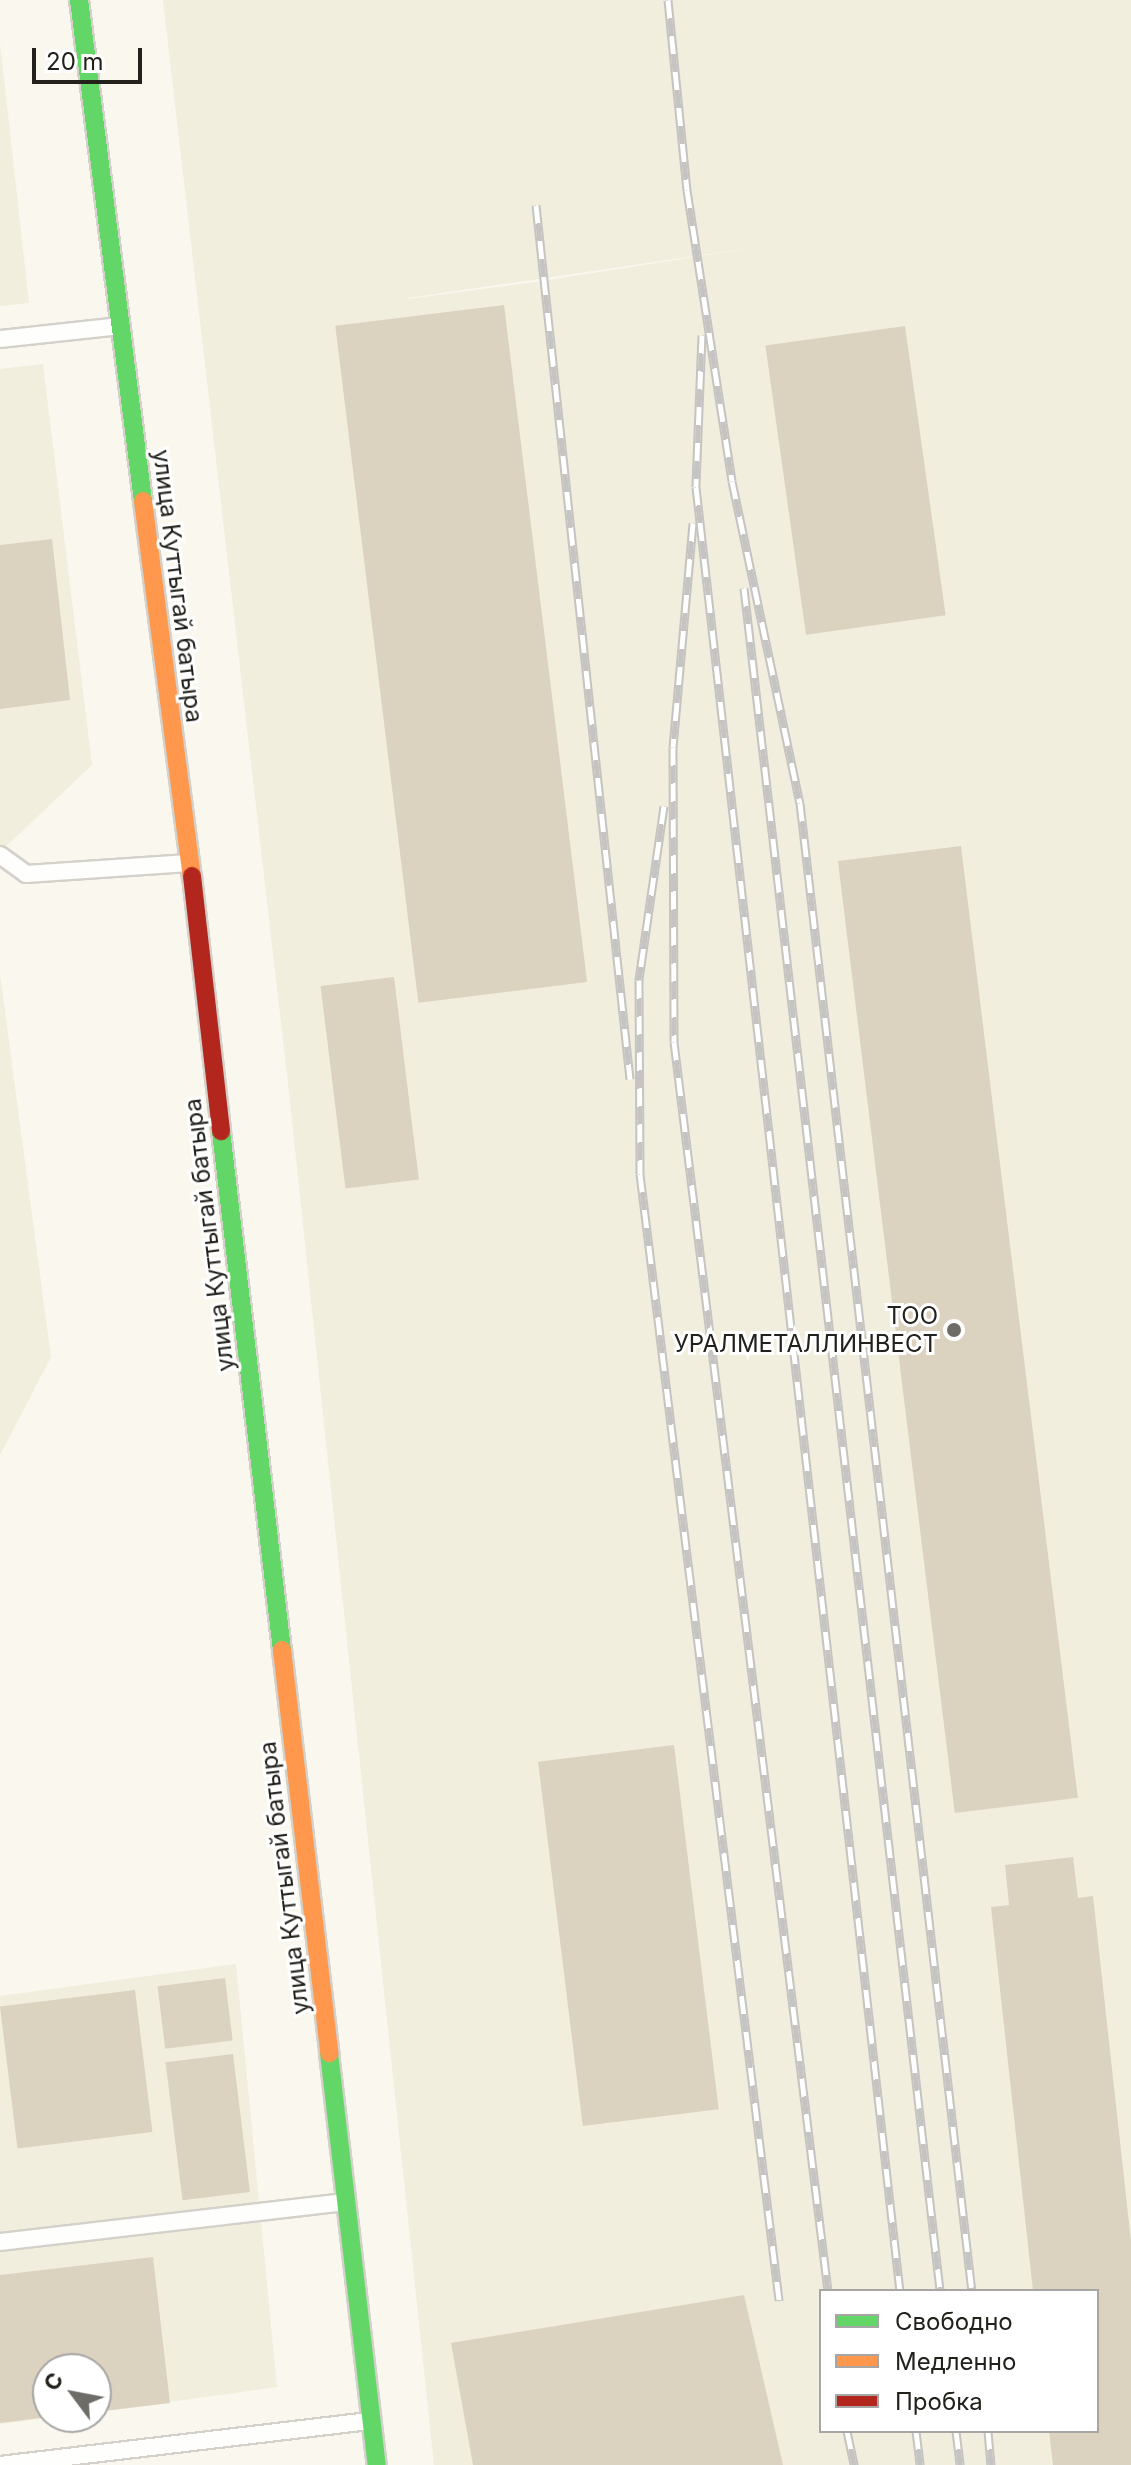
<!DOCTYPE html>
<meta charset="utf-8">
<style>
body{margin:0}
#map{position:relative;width:1131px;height:2465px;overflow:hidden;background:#f9f7ee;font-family:Inter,sans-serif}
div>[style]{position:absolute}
.built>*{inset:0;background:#f2eedd}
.building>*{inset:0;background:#dcd2c0;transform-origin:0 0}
.roads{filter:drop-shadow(2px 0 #d3d1ca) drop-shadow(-2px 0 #d3d1ca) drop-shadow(0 2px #d3d1ca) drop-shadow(0 -2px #d3d1ca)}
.lane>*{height:16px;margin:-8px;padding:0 8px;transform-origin:8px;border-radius:8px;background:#fefefc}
.fast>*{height:18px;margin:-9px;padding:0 9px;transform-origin:9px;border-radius:9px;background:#63d668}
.slow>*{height:18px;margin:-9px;padding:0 9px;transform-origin:9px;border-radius:9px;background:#ff974d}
.jam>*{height:18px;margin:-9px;padding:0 9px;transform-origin:9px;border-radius:9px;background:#b3261e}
.rail>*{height:9px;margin-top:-4.5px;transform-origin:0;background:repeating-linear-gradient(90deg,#fff 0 18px,#c5c4c2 0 36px);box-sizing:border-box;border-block:2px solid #c5c4c2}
.dots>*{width:22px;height:22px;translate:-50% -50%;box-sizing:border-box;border:4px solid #fff;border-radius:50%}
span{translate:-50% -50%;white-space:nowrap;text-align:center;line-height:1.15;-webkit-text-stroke:6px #fff;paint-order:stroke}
.street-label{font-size:24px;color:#22211c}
.poi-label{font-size:24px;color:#22211c}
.right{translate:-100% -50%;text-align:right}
.legend{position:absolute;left:819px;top:2289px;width:280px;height:144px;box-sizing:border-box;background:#fff;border:2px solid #a7a6a4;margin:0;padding:10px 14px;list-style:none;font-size:24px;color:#22211c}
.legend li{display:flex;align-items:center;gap:16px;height:40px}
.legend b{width:40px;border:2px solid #a7a6a4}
.north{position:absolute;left:32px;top:2353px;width:80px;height:80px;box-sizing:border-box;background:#fff;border:2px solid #a7a6a4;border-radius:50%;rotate:302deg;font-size:22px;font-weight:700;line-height:32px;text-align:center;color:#22211c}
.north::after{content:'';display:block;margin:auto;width:28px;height:36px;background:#6d6c66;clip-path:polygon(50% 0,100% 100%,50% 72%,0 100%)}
.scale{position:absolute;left:32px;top:48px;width:110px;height:36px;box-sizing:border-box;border:4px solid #22211c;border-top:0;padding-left:10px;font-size:24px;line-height:28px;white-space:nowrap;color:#22211c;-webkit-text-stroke:6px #fff;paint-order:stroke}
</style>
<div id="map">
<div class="built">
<div style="clip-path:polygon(evenodd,163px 0,1131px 0,1131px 2465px,434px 2465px,289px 1092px,163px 0,771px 245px,535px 282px,408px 299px,408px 298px,771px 245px,163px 0,821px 2291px,1097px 2291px,1097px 2431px,821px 2431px,821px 2291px)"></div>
<div style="clip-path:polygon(0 43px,29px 303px,0 306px)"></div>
<div style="clip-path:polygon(43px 364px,92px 765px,0 852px,0 369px)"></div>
<div style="clip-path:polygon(0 974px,51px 1357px,0 1455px)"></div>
<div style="clip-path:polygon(236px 1964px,277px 2387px,96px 2412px,96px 2369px,48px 2369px,48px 2417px,55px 2417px,0 2424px,0 1996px)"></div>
</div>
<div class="building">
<div style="left:504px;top:305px;width:682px;height:170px;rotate:83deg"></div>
<div style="left:905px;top:326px;width:292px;height:141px;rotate:82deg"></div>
<div style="clip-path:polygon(52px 539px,70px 700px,0 709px,0 545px)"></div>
<div style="left:961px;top:846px;width:959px;height:124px;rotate:83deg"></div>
<div style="left:394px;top:977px;width:204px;height:74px;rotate:83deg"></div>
<div style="left:674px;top:1745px;width:367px;height:137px;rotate:83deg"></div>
<div style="clip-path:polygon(1073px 1857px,1078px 1898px,1093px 1896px,1131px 2241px,1131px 2465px,1053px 2465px,1049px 2431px,1097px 2431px,1097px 2291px,1033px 2291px,991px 1907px,1009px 1905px,1005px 1865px)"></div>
<div style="left:225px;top:1978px;width:63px;height:68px;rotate:83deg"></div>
<div style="left:135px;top:1990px;width:143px;height:136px;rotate:83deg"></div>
<div style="left:233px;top:2054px;width:139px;height:68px;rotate:83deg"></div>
<div style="clip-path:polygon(153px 2257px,170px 2403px,96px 2412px,96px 2369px,48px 2369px,48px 2417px,0 2423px,0 2275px)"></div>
<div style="clip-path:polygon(744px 2295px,783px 2465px,473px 2465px,451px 2343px)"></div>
</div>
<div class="roads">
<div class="lane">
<div style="left:0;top:339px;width:120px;rotate:-6.2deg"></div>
<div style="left:0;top:855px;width:32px;rotate:36deg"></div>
<div style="left:26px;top:874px;width:163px;rotate:-3.9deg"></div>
<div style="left:0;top:2242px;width:346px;rotate:-6.6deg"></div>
<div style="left:0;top:2465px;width:373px;rotate:-6.8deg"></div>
</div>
<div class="fast">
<div style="left:79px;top:0;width:505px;rotate:82.72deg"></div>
<div style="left:221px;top:1131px;width:523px;rotate:83.3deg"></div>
<div style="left:329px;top:2053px;width:415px;rotate:83.4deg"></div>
</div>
<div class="slow">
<div style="left:143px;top:501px;width:378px;rotate:82.6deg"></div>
<div style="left:282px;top:1650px;width:406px;rotate:83.3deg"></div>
</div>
<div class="jam">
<div style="left:192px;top:876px;width:257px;rotate:83.5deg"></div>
</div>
</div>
<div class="rail">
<div style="left:668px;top:0;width:191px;rotate:84.3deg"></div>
<div style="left:687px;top:190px;width:294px;rotate:81.2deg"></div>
<div style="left:732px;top:481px;width:329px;rotate:78.1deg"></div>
<div style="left:800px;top:803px;width:1498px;rotate:83.41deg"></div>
<div style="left:536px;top:205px;width:879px;rotate:83.86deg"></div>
<div style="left:702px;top:335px;width:152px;rotate:92.3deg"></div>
<div style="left:696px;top:487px;width:1815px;rotate:83.55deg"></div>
<div style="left:693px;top:523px;width:225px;rotate:95.1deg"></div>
<div style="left:673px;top:747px;width:295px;rotate:89.8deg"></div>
<div style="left:674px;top:1042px;width:1258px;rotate:82.97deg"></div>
<div style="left:744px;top:588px;width:1714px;rotate:83.43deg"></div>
<div style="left:664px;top:806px;width:176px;rotate:98.2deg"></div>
<div style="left:639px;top:980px;width:194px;rotate:89.7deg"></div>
<div style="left:640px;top:1174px;width:1135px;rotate:82.96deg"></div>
<div style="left:847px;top:2431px;width:35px;rotate:78deg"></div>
<div style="left:916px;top:2431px;width:34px;rotate:83deg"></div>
<div style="left:956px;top:2431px;width:34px;rotate:83deg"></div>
<div style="left:988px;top:2431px;width:34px;rotate:85deg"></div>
</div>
<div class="dots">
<div style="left:954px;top:1330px;background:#6d6c66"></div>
</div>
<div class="street-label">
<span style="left:178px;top:586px;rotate:83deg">улица Куттыгай батыра</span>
<span style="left:209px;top:1235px;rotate:-97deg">улица Куттыгай батыра</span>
<span style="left:284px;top:1878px;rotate:-97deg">улица Куттыгай батыра</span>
</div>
<div class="poi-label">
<span class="right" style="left:938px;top:1330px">ТОО<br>УРАЛМЕТАЛЛИНВЕСТ</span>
</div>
<ul class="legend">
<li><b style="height:10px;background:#63d668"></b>Свободно</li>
<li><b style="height:10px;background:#ff974d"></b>Медленно</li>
<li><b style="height:10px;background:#b3261e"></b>Пробка</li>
</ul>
<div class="north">С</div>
<div class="scale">20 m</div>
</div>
